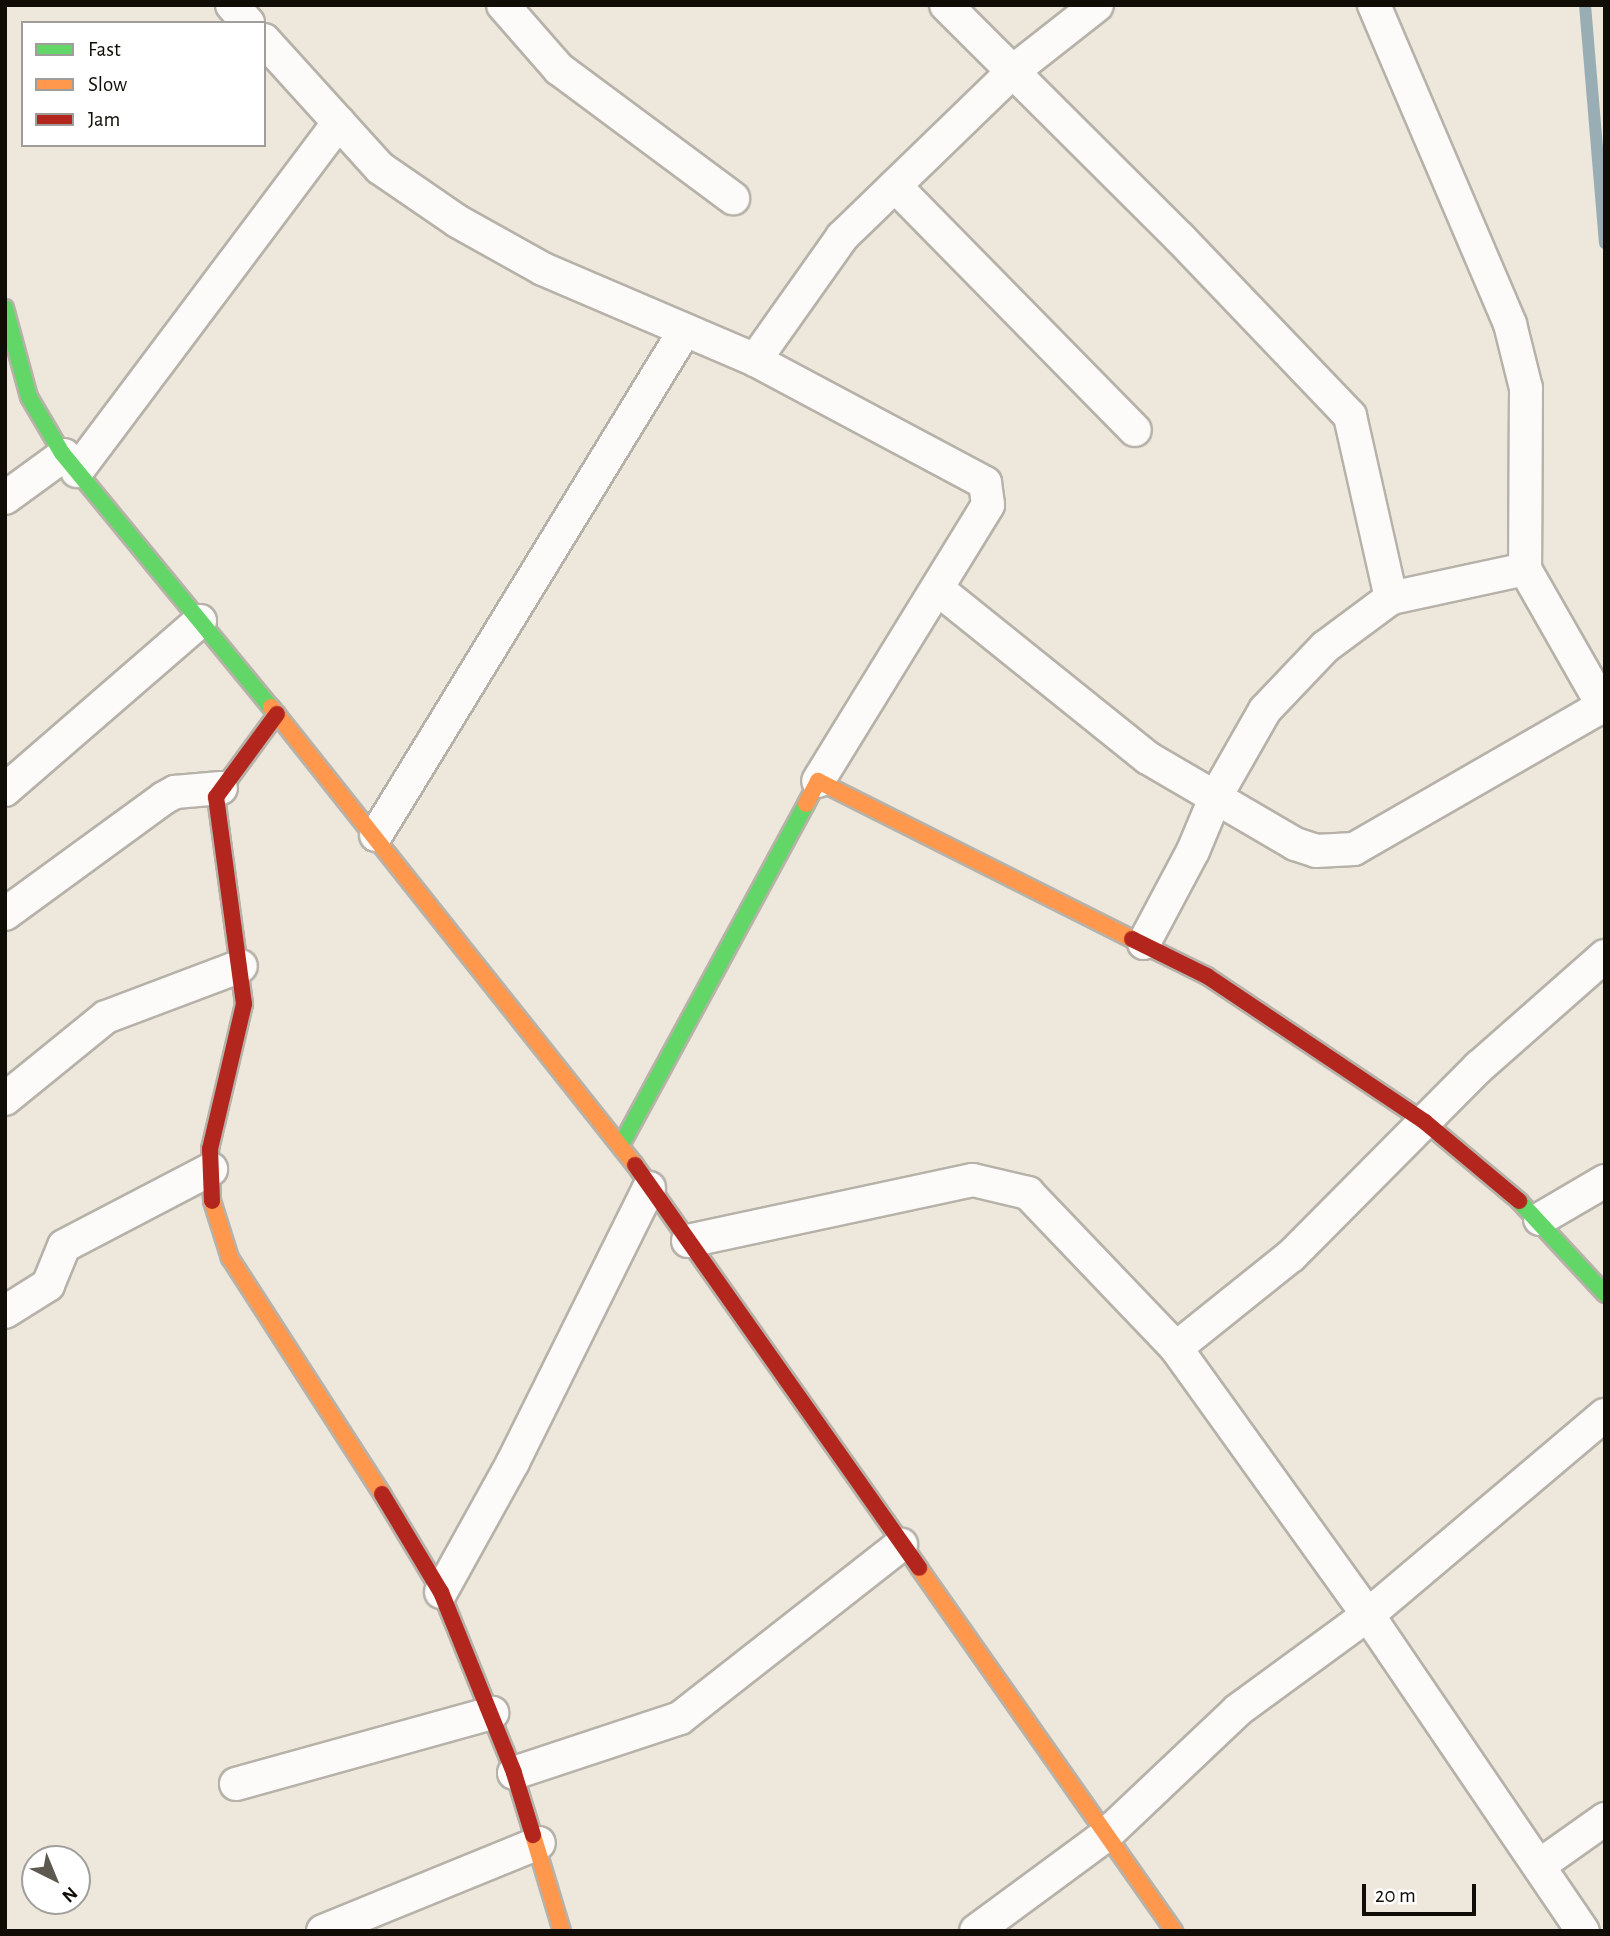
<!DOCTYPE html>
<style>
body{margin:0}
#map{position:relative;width:1610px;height:1936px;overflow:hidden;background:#ede7dc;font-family:"Alegreya Sans",sans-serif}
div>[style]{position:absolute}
.stream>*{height:12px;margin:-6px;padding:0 6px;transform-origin:6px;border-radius:6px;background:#99adb4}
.roads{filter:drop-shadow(2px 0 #b7b2a9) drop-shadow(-2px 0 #b7b2a9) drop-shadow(0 2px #b7b2a9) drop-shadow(0 -2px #b7b2a9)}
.street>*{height:32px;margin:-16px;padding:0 16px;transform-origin:16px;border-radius:16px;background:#fcfbfa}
.fast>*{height:16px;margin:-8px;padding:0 8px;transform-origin:8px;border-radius:8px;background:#63d668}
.slow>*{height:16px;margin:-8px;padding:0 8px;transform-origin:8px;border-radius:8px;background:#ff974d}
.jam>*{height:16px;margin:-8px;padding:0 8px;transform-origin:8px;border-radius:8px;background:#b3261e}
span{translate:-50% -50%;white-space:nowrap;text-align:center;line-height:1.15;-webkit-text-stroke:5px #fff;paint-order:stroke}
.frame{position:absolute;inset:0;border:7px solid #100d06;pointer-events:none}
.legend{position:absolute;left:21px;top:21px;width:245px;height:126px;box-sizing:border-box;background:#fff;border:2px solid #9f9e9b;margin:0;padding:9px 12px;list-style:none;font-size:21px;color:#100d06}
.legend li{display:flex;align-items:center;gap:14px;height:35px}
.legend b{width:35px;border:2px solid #9f9e9b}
.north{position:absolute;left:21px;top:1845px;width:70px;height:70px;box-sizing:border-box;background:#fff;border:2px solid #9f9e9b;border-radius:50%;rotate:137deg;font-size:19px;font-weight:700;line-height:28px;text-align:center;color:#100d06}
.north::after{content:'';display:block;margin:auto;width:24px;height:32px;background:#5d5951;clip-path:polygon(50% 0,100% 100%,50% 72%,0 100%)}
.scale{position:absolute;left:1362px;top:1884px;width:114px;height:32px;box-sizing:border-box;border:4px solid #100d06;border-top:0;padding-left:9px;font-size:21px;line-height:24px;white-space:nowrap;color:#100d06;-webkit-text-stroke:5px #fff;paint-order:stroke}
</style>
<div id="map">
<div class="stream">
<div style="left:1585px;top:5px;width:239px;rotate:85.2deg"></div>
</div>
<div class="roads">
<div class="street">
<div style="left:232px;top:5px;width:24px;rotate:48deg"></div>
<div style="left:503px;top:5px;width:85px;rotate:48.8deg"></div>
<div style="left:559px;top:69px;width:217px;rotate:36.6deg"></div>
<div style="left:946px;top:5px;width:330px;rotate:44.9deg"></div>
<div style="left:1180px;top:238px;width:246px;rotate:46.3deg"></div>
<div style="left:1350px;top:416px;width:187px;rotate:77.3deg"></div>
<div style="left:1374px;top:5px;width:347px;rotate:66.9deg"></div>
<div style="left:1510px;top:324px;width:66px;rotate:76deg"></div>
<div style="left:1526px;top:388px;width:181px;rotate:90.3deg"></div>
<div style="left:1525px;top:569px;width:161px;rotate:60.3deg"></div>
<div style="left:264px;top:40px;width:173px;rotate:47.8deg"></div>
<div style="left:380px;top:168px;width:93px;rotate:34.5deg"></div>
<div style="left:457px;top:221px;width:98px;rotate:29.2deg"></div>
<div style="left:543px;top:269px;width:231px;rotate:23.2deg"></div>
<div style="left:755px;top:360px;width:261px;rotate:28.1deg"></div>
<div style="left:985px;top:483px;width:22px;rotate:82deg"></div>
<div style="left:988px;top:505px;width:324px;rotate:121.6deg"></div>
<div style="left:895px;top:186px;width:342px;rotate:45.5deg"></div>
<div style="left:755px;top:360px;width:151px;rotate:-54.7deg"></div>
<div style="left:842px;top:237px;width:237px;rotate:-44.1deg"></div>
<div style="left:1012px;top:72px;width:108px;rotate:-38.2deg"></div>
<div style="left:77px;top:471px;width:436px;rotate:-53.1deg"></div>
<div style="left:5px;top:498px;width:73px;rotate:-36.1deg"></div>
<div style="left:939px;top:590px;width:268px;rotate:38.8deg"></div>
<div style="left:1148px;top:758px;width:170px;rotate:30.3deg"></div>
<div style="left:1295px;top:844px;width:22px;rotate:18deg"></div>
<div style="left:1316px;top:851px;width:38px;rotate:-3deg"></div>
<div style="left:1354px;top:849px;width:287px;rotate:-29.9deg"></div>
<div style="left:5px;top:790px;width:258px;rotate:-40.9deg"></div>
<div style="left:376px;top:835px;width:592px;rotate:-58.54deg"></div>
<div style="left:5px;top:914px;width:197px;rotate:-36.1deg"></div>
<div style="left:164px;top:798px;width:13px;rotate:-29deg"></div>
<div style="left:175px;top:792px;width:46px;rotate:-5deg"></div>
<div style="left:1144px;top:943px;width:104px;rotate:-62deg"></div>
<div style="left:1193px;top:851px;width:60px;rotate:-67.3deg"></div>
<div style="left:1216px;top:796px;width:99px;rotate:-60.3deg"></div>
<div style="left:1265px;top:710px;width:87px;rotate:-46.4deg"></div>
<div style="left:1325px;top:647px;width:82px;rotate:-36.6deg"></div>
<div style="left:1391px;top:598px;width:137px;rotate:-12.2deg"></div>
<div style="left:5px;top:1099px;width:130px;rotate:-39.1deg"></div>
<div style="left:106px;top:1017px;width:144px;rotate:-20.7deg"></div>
<div style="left:1540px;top:1219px;width:75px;rotate:-30.3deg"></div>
<div style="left:688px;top:1241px;width:291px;rotate:-12.1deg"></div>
<div style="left:973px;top:1180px;width:57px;rotate:13.3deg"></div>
<div style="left:1028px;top:1193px;width:214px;rotate:46.3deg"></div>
<div style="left:1176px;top:1348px;width:329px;rotate:54.3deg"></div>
<div style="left:1368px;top:1615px;width:382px;rotate:55.8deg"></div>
<div style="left:5px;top:1312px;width:51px;rotate:-32.1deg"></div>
<div style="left:48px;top:1285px;width:42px;rotate:-67.7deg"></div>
<div style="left:64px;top:1246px;width:166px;rotate:-27.6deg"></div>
<div style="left:1176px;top:1348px;width:147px;rotate:-38.7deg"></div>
<div style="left:1291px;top:1256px;width:267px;rotate:-45.2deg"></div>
<div style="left:1479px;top:1067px;width:168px;rotate:-41.4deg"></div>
<div style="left:441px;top:1592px;width:149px;rotate:-61deg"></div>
<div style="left:513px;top:1462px;width:306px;rotate:-63.6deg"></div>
<div style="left:514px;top:1773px;width:175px;rotate:-18.3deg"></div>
<div style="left:680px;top:1718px;width:281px;rotate:-38.1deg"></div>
<div style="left:236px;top:1784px;width:266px;rotate:-15.5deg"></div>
<div style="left:1540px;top:1865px;width:80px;rotate:-35.3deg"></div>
<div style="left:323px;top:1931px;width:233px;rotate:-22.2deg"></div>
<div style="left:976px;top:1931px;width:162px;rotate:-36.4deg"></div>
<div style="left:1106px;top:1835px;width:182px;rotate:-43.4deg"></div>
<div style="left:1238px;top:1710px;width:161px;rotate:-36.2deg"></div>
<div style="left:1368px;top:1615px;width:310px;rotate:-40.2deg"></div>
</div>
<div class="fast">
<div style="left:5px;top:308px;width:92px;rotate:74.9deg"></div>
<div style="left:29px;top:397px;width:65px;rotate:59.5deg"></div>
<div style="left:62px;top:453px;width:329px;rotate:50.6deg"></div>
<div style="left:621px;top:1145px;width:388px;rotate:-61.5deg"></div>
<div style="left:1519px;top:1201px;width:127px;rotate:47.2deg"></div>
</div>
<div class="slow">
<div style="left:271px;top:707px;width:585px;rotate:51.52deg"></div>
<div style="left:806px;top:804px;width:26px;rotate:-62deg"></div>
<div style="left:818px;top:781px;width:352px;rotate:26.7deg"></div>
<div style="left:212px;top:1201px;width:60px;rotate:72.5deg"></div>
<div style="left:230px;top:1258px;width:281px;rotate:57.2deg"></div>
<div style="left:919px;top:1568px;width:444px;rotate:54.9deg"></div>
<div style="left:533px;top:1835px;width:100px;rotate:73.2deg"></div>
</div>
<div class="jam">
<div style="left:1132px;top:939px;width:84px;rotate:26.3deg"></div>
<div style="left:1207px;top:976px;width:262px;rotate:33.8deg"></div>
<div style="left:1425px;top:1122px;width:123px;rotate:40deg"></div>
<div style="left:635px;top:1165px;width:493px;rotate:54.8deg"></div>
<div style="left:212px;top:1201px;width:52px;rotate:-92.2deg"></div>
<div style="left:210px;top:1149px;width:149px;rotate:-76.8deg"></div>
<div style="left:244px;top:1004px;width:209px;rotate:-97.7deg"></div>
<div style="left:216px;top:797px;width:103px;rotate:-53.7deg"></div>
<div style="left:382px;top:1494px;width:114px;rotate:59deg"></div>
<div style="left:441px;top:1592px;width:195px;rotate:68deg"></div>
<div style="left:514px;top:1773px;width:65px;rotate:73deg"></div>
</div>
</div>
<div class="frame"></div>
<ul class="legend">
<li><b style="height:9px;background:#63d668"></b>Fast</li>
<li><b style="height:9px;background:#ff974d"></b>Slow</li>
<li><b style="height:9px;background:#b3261e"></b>Jam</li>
</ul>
<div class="north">N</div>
<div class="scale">20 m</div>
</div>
